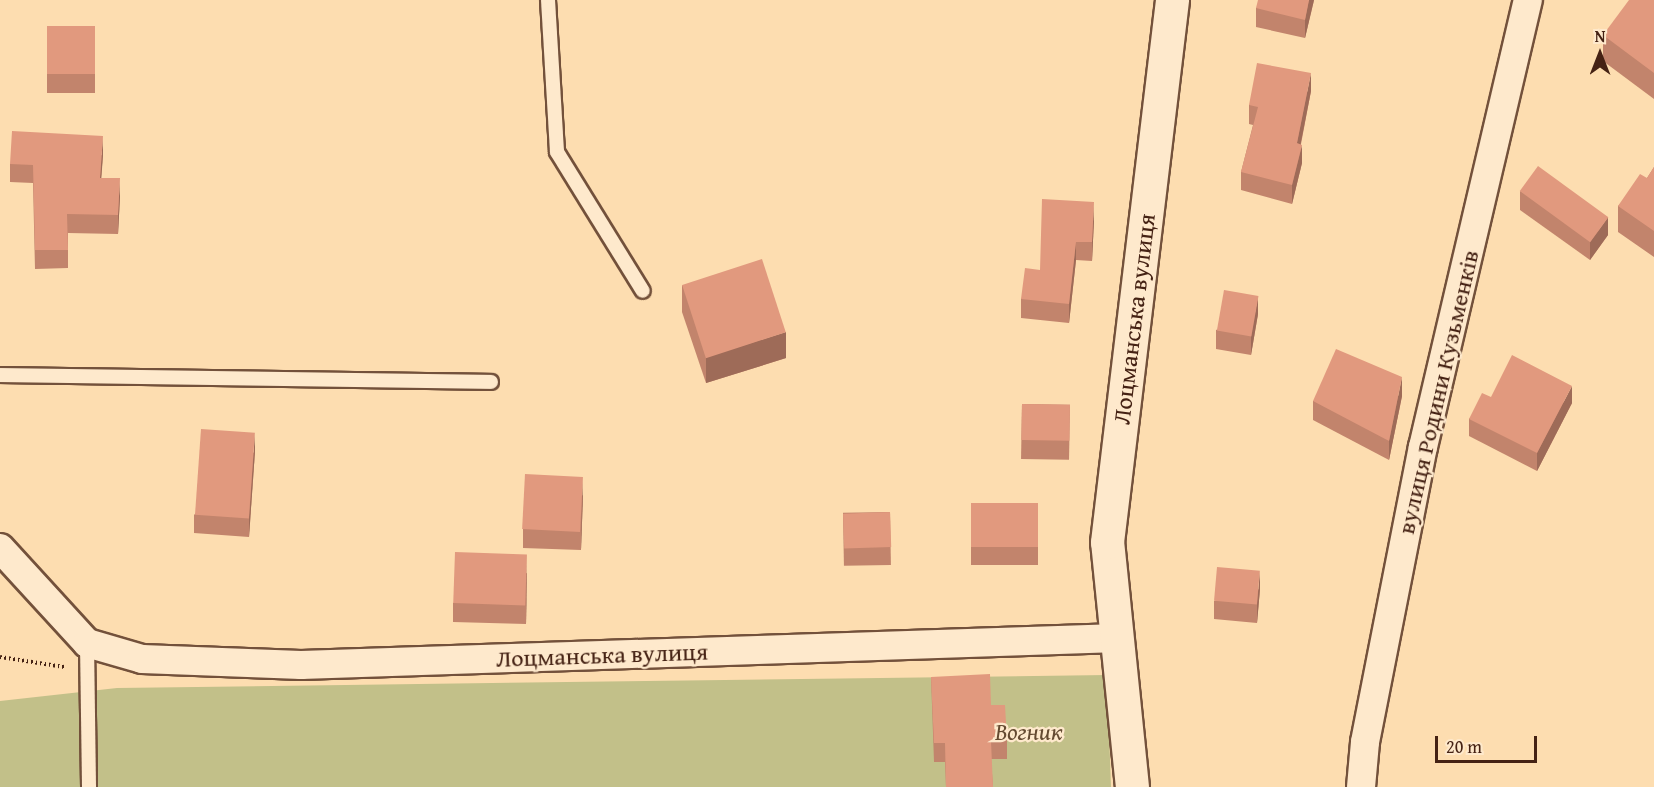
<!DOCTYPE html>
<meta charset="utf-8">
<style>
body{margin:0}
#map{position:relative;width:1654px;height:787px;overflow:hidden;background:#fdddb0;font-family:"Gentium Book Plus",serif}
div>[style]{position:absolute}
.green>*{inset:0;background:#c2c089}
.path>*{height:4px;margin-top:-2px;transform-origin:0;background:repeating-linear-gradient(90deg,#452214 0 1.5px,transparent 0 4.5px)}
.roads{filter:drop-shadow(2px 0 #73513b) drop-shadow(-2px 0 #73513b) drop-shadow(0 2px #73513b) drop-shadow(0 -2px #73513b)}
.lane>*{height:14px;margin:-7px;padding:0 7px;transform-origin:7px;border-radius:7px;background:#fee9cc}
.street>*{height:28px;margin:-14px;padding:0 14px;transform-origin:14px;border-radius:14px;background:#fee9cc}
.secondary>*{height:33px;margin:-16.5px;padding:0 16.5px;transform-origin:16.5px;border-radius:16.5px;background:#fee9cc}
.wall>*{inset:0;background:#c2846c;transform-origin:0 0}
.shaded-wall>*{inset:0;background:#9e6b58}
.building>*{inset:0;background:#e1997e;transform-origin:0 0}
span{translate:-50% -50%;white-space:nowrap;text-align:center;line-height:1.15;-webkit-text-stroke:4.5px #fee9cc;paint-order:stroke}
.street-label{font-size:24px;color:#452214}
.park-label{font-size:24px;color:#644a31;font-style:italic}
.north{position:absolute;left:1570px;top:24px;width:60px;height:60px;-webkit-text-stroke:4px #fee9cc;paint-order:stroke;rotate:0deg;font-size:16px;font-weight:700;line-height:24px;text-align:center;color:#452214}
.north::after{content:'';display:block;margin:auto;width:21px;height:27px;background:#452214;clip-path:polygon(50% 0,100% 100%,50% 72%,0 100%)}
.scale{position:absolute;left:1435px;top:736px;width:102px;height:27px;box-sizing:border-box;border:3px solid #452214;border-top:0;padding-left:8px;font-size:18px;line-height:21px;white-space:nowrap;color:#452214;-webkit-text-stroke:4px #fee9cc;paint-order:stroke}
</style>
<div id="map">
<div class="green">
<div style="clip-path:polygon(1107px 675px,1111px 787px,0 787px,0 701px,117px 688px)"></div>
</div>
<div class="path">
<div style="left:0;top:657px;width:65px;rotate:8.9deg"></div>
</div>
<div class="roads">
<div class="lane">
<div style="left:548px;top:0;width:152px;rotate:86.6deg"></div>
<div style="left:557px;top:152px;width:163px;rotate:58.3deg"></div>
<div style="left:0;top:375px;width:491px;rotate:0.8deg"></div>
<div style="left:87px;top:643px;width:144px;rotate:89.2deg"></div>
</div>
<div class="street">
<div style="left:0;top:548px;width:129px;rotate:47.5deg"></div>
<div style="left:87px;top:643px;width:57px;rotate:16.2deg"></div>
<div style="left:142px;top:659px;width:159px;rotate:2.2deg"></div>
<div style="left:301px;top:665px;width:818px;rotate:-1.89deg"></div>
<div style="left:1361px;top:787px;width:45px;rotate:-84.9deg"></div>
<div style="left:1365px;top:742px;width:301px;rotate:-78.9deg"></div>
<div style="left:1423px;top:447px;width:459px;rotate:-76.8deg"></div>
</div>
<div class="secondary">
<div style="left:1132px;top:787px;width:246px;rotate:-95.8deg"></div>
<div style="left:1107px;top:542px;width:546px;rotate:-83.16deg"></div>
</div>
</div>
<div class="wall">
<div style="clip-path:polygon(1314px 0,1305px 38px,1256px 27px,1256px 8px)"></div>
<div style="clip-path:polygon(1654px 0,1654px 99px,1603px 61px,1603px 35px)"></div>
<div style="left:47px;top:26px;width:48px;height:67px"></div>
<div style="clip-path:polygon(1311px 91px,1301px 144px,1302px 163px,1292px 204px,1241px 190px,1241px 172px,1253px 125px,1249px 124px,1249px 105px)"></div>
<div style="clip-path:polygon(103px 155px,101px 178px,120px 197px,118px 234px,68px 233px,68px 268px,35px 269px,33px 183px,10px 182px,10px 164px)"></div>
<div style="clip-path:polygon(1654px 167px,1654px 257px,1618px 232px,1618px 206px,1647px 178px)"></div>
<div style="clip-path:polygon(1520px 191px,1608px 235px,1590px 260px,1520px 210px)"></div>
<div style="clip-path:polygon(1094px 220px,1092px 261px,1076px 260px,1069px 323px,1021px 318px,1021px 299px,1040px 270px)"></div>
<div style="clip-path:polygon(682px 285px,786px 358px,706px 383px,682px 312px)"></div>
<div style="clip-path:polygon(1258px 314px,1251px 355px,1216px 349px,1216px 330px)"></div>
<div style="clip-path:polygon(1402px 396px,1389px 460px,1313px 420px,1313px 401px)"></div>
<div style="clip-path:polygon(1491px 397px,1572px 403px,1537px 471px,1469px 436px,1469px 419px)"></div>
<div style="left:1022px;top:404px;width:48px;height:55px;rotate:1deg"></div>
<div style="clip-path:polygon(255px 451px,249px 537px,194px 533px,194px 515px)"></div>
<div style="clip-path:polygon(583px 495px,581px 550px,523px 548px,523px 529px)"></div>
<div style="left:971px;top:503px;width:67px;height:62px"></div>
<div style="left:890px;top:512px;width:53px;height:47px;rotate:89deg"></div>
<div style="clip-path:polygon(527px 573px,526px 624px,453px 622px,453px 603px)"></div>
<div style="clip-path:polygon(1260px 589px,1257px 623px,1214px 619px,1214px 601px)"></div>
<div style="clip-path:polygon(931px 677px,991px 705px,1007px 740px,1007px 759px,991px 759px,993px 787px,946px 787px,945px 762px,934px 762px)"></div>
</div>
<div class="shaded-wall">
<div style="clip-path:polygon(1309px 0,1314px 0,1305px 38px,1305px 20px)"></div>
<div style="clip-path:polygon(1311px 73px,1311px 91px,1297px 162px,1297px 143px)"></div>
<div style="clip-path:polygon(103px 136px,103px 155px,100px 196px,100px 178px)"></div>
<div style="clip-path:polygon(1302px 145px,1302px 163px,1292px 204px,1292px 185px)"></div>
<div style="clip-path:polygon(120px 178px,120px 197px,118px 234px,118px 215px)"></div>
<div style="clip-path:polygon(1094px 202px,1094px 220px,1092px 261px,1092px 242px)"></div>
<div style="clip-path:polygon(1608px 217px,1608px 235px,1590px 260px,1590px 242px)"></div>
<div style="clip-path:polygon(1076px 242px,1076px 260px,1069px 323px,1069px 304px)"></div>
<div style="clip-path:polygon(1258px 296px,1258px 314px,1251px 355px,1251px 336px)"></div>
<div style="clip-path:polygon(786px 332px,786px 358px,706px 383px,706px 357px)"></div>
<div style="clip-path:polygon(1402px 377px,1402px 396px,1389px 460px,1389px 441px)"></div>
<div style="clip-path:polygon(1572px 386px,1572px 403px,1537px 471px,1537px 453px)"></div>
<div style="clip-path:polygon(255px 433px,255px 451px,249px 537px,249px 519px)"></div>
<div style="clip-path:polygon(583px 477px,583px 495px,581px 550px,581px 532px)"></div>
<div style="clip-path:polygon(527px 555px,527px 573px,526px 624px,526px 605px)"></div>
<div style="clip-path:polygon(1260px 571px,1260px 589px,1257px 623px,1257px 605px)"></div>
</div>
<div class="building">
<div style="clip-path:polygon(1258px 0,1309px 0,1305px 20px,1256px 8px)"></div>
<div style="clip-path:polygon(1629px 0,1654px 0,1654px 73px,1603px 35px)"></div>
<div style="left:47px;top:26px;width:48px;height:48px"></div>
<div style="clip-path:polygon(1257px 63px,1311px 73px,1297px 143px,1302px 145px,1292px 185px,1241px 172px,1258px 107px,1249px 105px)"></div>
<div style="clip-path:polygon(12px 131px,103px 136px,100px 178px,120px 178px,118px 215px,67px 214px,68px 250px,35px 250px,33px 165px,10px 164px)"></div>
<div style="left:1538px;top:166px;width:87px;height:31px;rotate:36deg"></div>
<div style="clip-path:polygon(1654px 167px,1654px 231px,1618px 206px,1640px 174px,1647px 178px)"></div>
<div style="clip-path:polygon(1042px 199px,1094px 202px,1092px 242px,1076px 242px,1069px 304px,1021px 299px,1025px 268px,1040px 270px)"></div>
<div style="left:762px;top:259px;width:77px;height:84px;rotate:72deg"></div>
<div style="left:1224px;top:290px;width:35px;height:41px;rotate:10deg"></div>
<div style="clip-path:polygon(1336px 349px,1402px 377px,1389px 441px,1313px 401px)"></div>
<div style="clip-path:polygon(1512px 355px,1572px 386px,1537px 453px,1469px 419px,1482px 393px,1491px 397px)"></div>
<div style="left:1022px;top:404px;width:48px;height:36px;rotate:1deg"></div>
<div style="left:201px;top:429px;width:54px;height:86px;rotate:4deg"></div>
<div style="left:525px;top:474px;width:58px;height:55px;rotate:3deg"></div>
<div style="left:971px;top:503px;width:67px;height:44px"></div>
<div style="left:890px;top:512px;width:35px;height:47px;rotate:88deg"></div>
<div style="left:455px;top:552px;width:72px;height:51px;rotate:2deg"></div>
<div style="left:1217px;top:567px;width:43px;height:34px;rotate:5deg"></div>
<div style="clip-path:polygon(990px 674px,991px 705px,1005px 705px,1007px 740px,991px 741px,993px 787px,946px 787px,945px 743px,934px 743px,931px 677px)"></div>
</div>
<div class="street-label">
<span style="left:1134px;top:319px;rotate:-83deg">Лоцманська вулиця</span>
<span style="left:1438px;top:392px;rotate:-77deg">вулиця Родини Кузьменків</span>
<span style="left:602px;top:655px;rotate:-2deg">Лоцманська вулиця</span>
</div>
<div class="park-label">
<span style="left:1029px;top:732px">Вогник</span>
</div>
<div class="north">N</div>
<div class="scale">20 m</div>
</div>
